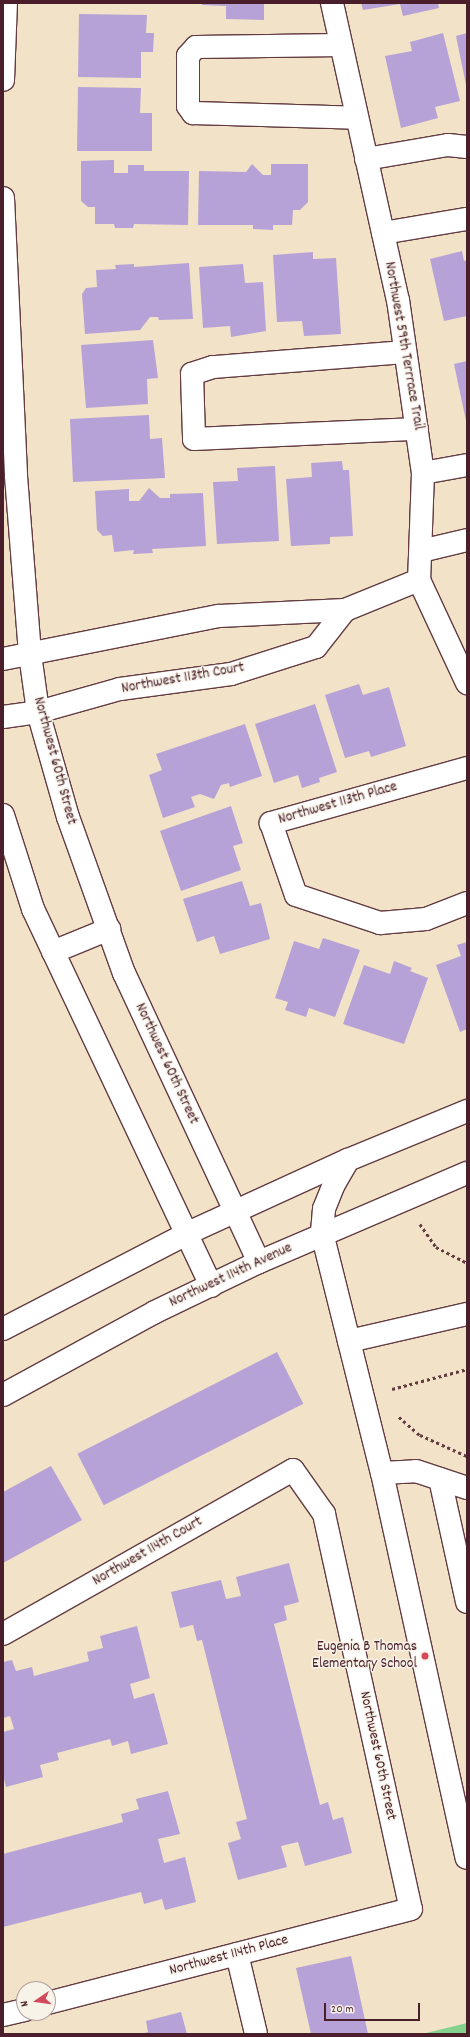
<!DOCTYPE html>
<style>
body{margin:0}
#map{position:relative;width:470px;height:2037px;overflow:hidden;background:#f2e2c7;font-family:Dekko,sans-serif}
div>[style]{position:absolute}
.green>*{inset:0;background:#85d18e}
.building>*{inset:0;background:#b6a2d7;transform-origin:0 0}
.path>*{height:2.5px;margin-top:-1.25px;transform-origin:0;background:repeating-linear-gradient(90deg,#633c42 0 3px,transparent 0 6px)}
.roads{filter:drop-shadow(1px 0 #633c42) drop-shadow(-1px 0 #633c42) drop-shadow(0 1px #633c42) drop-shadow(0 -1px #633c42)}
.minor>*{height:22px;margin:-11px;padding:0 11px;transform-origin:11px;border-radius:11px;background:#fff}
.dots>*{width:11px;height:11px;translate:-50% -50%;box-sizing:border-box;border:2px solid #f7f3e8;border-radius:50%}
span{translate:-50% -50%;white-space:nowrap;text-align:center;line-height:1.15;-webkit-text-stroke:3px #f7f3e8;paint-order:stroke}
.street-label{font-size:15px;color:#4a1f2b}
.poi-label{font-size:15px;color:#4a1f2b}
.right{translate:-100% -50%;text-align:right}
.frame{position:absolute;inset:0;border:4px solid #4a1f2b;pointer-events:none}
.north{position:absolute;left:16px;top:1981px;width:40px;height:40px;box-sizing:border-box;background:#f7f3e8;border:1px solid #b29e9c;border-radius:50%;rotate:257deg;font-size:11px;font-weight:700;line-height:16px;text-align:center;color:#4a1f2b}
.north::after{content:'';display:block;margin:auto;width:14px;height:18px;background:#d1495b;clip-path:polygon(50% 0,100% 100%,50% 72%,0 100%)}
.scale{position:absolute;left:324px;top:2003px;width:96px;height:18px;box-sizing:border-box;border:2px solid #4a1f2b;border-top:0;padding-left:5px;font-size:12px;line-height:14px;white-space:nowrap;color:#4a1f2b;-webkit-text-stroke:3px #f7f3e8;paint-order:stroke}
</style>
<div id="map">
<div class="green">
<div style="clip-path:polygon(467px 2023px,467px 2034px,422px 2034px)"></div>
</div>
<div class="building">
<div style="clip-path:polygon(202px 3px,264px 3px,264px 20px,226px 19px,226px 6px,202px 5px)"></div>
<div style="clip-path:polygon(361px 3px,438px 3px,439px 8px,403px 16px,400px 4px,363px 10px)"></div>
<div style="clip-path:polygon(79px 14px,147px 15px,146px 33px,154px 33px,153px 52px,141px 52px,141px 78px,78px 77px)"></div>
<div style="clip-path:polygon(443px 33px,460px 101px,435px 107px,438px 118px,401px 128px,385px 56px,412px 51px,410px 42px)"></div>
<div style="clip-path:polygon(467px 33px,467px 85px,466px 85px,456px 36px)"></div>
<div style="clip-path:polygon(78px 87px,141px 88px,140px 113px,152px 113px,152px 151px,77px 151px)"></div>
<div style="clip-path:polygon(114px 160px,114px 173px,128px 173px,128px 165px,144px 165px,144px 171px,189px 171px,188px 225px,134px 224px,133px 228px,115px 228px,114px 224px,95px 224px,95px 207px,88px 207px,81px 201px,81px 161px)"></div>
<div style="clip-path:polygon(252px 164px,263px 175px,271px 175px,271px 164px,308px 164px,308px 202px,300px 210px,293px 210px,292px 225px,273px 225px,273px 230px,253px 229px,253px 225px,198px 225px,199px 171px,246px 172px)"></div>
<div style="clip-path:polygon(462px 251px,464px 261px,467px 260px,467px 316px,444px 321px,430px 259px)"></div>
<div style="clip-path:polygon(313px 252px,313px 259px,336px 258px,341px 334px,304px 336px,302px 321px,277px 322px,273px 255px)"></div>
<div style="clip-path:polygon(189px 263px,193px 319px,159px 320px,158px 317px,150px 317px,140px 330px,85px 334px,82px 294px,86px 288px,97px 287px,96px 270px,116px 269px,115px 265px,134px 264px,134px 267px)"></div>
<div style="clip-path:polygon(243px 264px,245px 283px,263px 282px,266px 331px,231px 337px,230px 326px,203px 328px,199px 267px)"></div>
<div style="clip-path:polygon(153px 340px,158px 378px,147px 379px,148px 404px,86px 408px,81px 345px)"></div>
<div style="clip-path:polygon(467px 361px,467px 421px,466px 421px,454px 364px)"></div>
<div style="clip-path:polygon(149px 415px,150px 439px,162px 438px,165px 478px,73px 482px,70px 419px)"></div>
<div style="clip-path:polygon(342px 461px,343px 470px,349px 470px,353px 536px,330px 537px,330px 544px,291px 546px,286px 479px,312px 477px,311px 463px)"></div>
<div style="clip-path:polygon(275px 466px,279px 541px,217px 544px,213px 482px,238px 481px,237px 468px)"></div>
<div style="clip-path:polygon(149px 488px,160px 498px,170px 498px,170px 494px,203px 493px,206px 546px,152px 549px,153px 553px,133px 554px,134px 550px,114px 552px,112px 535px,103px 536px,97px 530px,95px 491px,129px 489px,129px 501px,139px 501px)"></div>
<div style="clip-path:polygon(359px 684px,363px 695px,389px 687px,406px 746px,371px 757px,369px 751px,345px 758px,325px 695px)"></div>
<div style="clip-path:polygon(315px 704px,337px 772px,319px 778px,320px 782px,302px 788px,298px 775px,274px 783px,255px 724px)"></div>
<div style="clip-path:polygon(245px 724px,262px 776px,230px 787px,229px 783px,221px 785px,214px 799px,200px 794px,191px 797px,195px 807px,163px 818px,149px 775px,162px 770px,156px 754px)"></div>
<div style="clip-path:polygon(231px 806px,243px 843px,233px 846px,241px 870px,181px 891px,160px 831px)"></div>
<div style="clip-path:polygon(242px 881px,250px 906px,261px 903px,270px 939px,220px 954px,214px 936px,197px 942px,183px 899px)"></div>
<div style="clip-path:polygon(323px 938px,360px 950px,335px 1017px,309px 1008px,306px 1017px,285px 1010px,288px 1002px,275px 998px,294px 941px,319px 949px)"></div>
<div style="clip-path:polygon(467px 942px,467px 1029px,460px 1032px,436px 965px,461px 956px,457px 945px)"></div>
<div style="clip-path:polygon(394px 961px,412px 968px,410px 971px,428px 978px,404px 1044px,343px 1024px,364px 965px,390px 974px)"></div>
<div style="left:277px;top:1352px;width:58px;height:224px;rotate:63deg"></div>
<div style="clip-path:polygon(51px 1466px,82px 1520px,3px 1563px,3px 1492px)"></div>
<div style="clip-path:polygon(289px 1563px,299px 1602px,284px 1606px,287px 1620px,274px 1624px,320px 1805px,328px 1802px,333px 1820px,343px 1817px,352px 1853px,305px 1866px,298px 1842px,281px 1846px,287px 1867px,238px 1880px,228px 1843px,241px 1839px,236px 1822px,247px 1819px,202px 1640px,197px 1641px,193px 1625px,180px 1628px,171px 1592px,221px 1580px,226px 1599px,241px 1596px,236px 1577px)"></div>
<div style="clip-path:polygon(137px 1626px,150px 1678px,130px 1684px,134px 1699px,154px 1693px,168px 1744px,131px 1754px,128px 1741px,112px 1746px,110px 1739px,57px 1753px,59px 1760px,40px 1765px,43px 1777px,6px 1787px,3px 1775px,3px 1732px,14px 1729px,10px 1716px,3px 1718px,3px 1662px,12px 1660px,16px 1671px,32px 1667px,34px 1676px,89px 1661px,87px 1652px,103px 1648px,100px 1636px)"></div>
<div style="clip-path:polygon(168px 1791px,180px 1834px,158px 1839px,164px 1863px,185px 1857px,196px 1902px,165px 1910px,162px 1899px,144px 1904px,141px 1892px,3px 1927px,3px 1854px,123px 1822px,121px 1814px,139px 1809px,136px 1799px)"></div>
<div style="clip-path:polygon(351px 1956px,368px 2034px,311px 2034px,296px 1968px)"></div>
<div style="clip-path:polygon(181px 2012px,187px 2034px,141px 2034px,148px 2032px,146px 2021px)"></div>
</div>
<div class="path">
<div style="left:420px;top:1224px;width:28px;rotate:55deg"></div>
<div style="left:436px;top:1247px;width:35px;rotate:27deg"></div>
<div style="left:392px;top:1389px;width:78px;rotate:-14.9deg"></div>
<div style="left:399px;top:1417px;width:28px;rotate:41deg"></div>
<div style="left:420px;top:1435px;width:51px;rotate:24.1deg"></div>
</div>
<div class="roads">
<div class="minor">
<div style="left:332px;top:3px;width:304px;rotate:77.5deg"></div>
<div style="left:398px;top:300px;width:175px;rotate:81.8deg"></div>
<div style="left:423px;top:473px;width:107px;rotate:92.1deg"></div>
<div style="left:419px;top:580px;width:114px;rotate:65deg"></div>
<div style="left:341px;top:45px;width:145px;rotate:179.2deg"></div>
<div style="left:196px;top:47px;width:12px;rotate:132deg"></div>
<div style="left:188px;top:56px;width:50px;rotate:90deg"></div>
<div style="left:188px;top:106px;width:9px;rotate:54deg"></div>
<div style="left:193px;top:113px;width:164px;rotate:1.7deg"></div>
<div style="left:3px;top:80px;width:77px;rotate:-87.8deg"></div>
<div style="left:366px;top:159px;width:83px;rotate:-9.7deg"></div>
<div style="left:448px;top:145px;width:19px;rotate:6deg"></div>
<div style="left:3px;top:198px;width:278px;rotate:87.3deg"></div>
<div style="left:16px;top:476px;width:179px;rotate:85.5deg"></div>
<div style="left:30px;top:654px;width:59px;rotate:82.1deg"></div>
<div style="left:38px;top:712px;width:109px;rotate:74.1deg"></div>
<div style="left:68px;top:817px;width:166px;rotate:70.3deg"></div>
<div style="left:124px;top:973px;width:319px;rotate:65deg"></div>
<div style="left:383px;top:233px;width:85px;rotate:-9.5deg"></div>
<div style="left:405px;top:352px;width:193px;rotate:175.5deg"></div>
<div style="left:213px;top:367px;width:22px;rotate:162deg"></div>
<div style="left:192px;top:374px;width:65px;rotate:88.2deg"></div>
<div style="left:194px;top:439px;width:223px;rotate:-2.6deg"></div>
<div style="left:423px;top:473px;width:45px;rotate:-10.3deg"></div>
<div style="left:421px;top:551px;width:47px;rotate:-13.4deg"></div>
<div style="left:3px;top:659px;width:220px;rotate:-11.3deg"></div>
<div style="left:219px;top:616px;width:126px;rotate:-2.7deg"></div>
<div style="left:345px;top:610px;width:80px;rotate:-22.1deg"></div>
<div style="left:3px;top:717px;width:35px;rotate:-8deg"></div>
<div style="left:38px;top:712px;width:85px;rotate:-15.7deg"></div>
<div style="left:120px;top:689px;width:112px;rotate:-7.7deg"></div>
<div style="left:231px;top:674px;width:89px;rotate:-17.6deg"></div>
<div style="left:316px;top:647px;width:47px;rotate:-51.9deg"></div>
<div style="left:467px;top:768px;width:204px;rotate:164.3deg"></div>
<div style="left:271px;top:823px;width:76px;rotate:70.9deg"></div>
<div style="left:296px;top:895px;width:89px;rotate:18.4deg"></div>
<div style="left:380px;top:923px;width:46px;rotate:-5deg"></div>
<div style="left:426px;top:919px;width:44px;rotate:-21.3deg"></div>
<div style="left:3px;top:815px;width:99px;rotate:72.3deg"></div>
<div style="left:33px;top:909px;width:417px;rotate:64.7deg"></div>
<div style="left:53px;top:952px;width:61px;rotate:-22.3deg"></div>
<div style="left:348px;top:1160px;width:28px;rotate:120deg"></div>
<div style="left:334px;top:1184px;width:27px;rotate:112deg"></div>
<div style="left:324px;top:1209px;width:24px;rotate:95deg"></div>
<div style="left:322px;top:1233px;width:247px;rotate:76deg"></div>
<div style="left:382px;top:1473px;width:394px;rotate:77.6deg"></div>
<div style="left:3px;top:1329px;width:206px;rotate:-27.4deg"></div>
<div style="left:186px;top:1234px;width:178px;rotate:-24.6deg"></div>
<div style="left:348px;top:1160px;width:129px;rotate:-22.4deg"></div>
<div style="left:349px;top:1341px;width:121px;rotate:-12.9deg"></div>
<div style="left:3px;top:1395px;width:173px;rotate:-28.6deg"></div>
<div style="left:155px;top:1312px;width:115px;rotate:-25.7deg"></div>
<div style="left:259px;top:1262px;width:226px;rotate:-23.2deg"></div>
<div style="left:382px;top:1473px;width:34px;rotate:-3deg"></div>
<div style="left:416px;top:1471px;width:54px;rotate:18.4deg"></div>
<div style="left:440px;top:1479px;width:126px;rotate:77.6deg"></div>
<div style="left:3px;top:1634px;width:333px;rotate:-29.5deg"></div>
<div style="left:293px;top:1470px;width:54px;rotate:54.8deg"></div>
<div style="left:324px;top:1514px;width:404px;rotate:77.6deg"></div>
<div style="left:411px;top:1909px;width:375px;rotate:165.5deg"></div>
<div style="left:237px;top:1954px;width:82px;rotate:76.6deg"></div>
<div style="left:3px;top:2015px;width:22px;rotate:-13deg"></div>
</div>
</div>
<div class="dots">
<div style="left:425px;top:1656px;background:#d1495b"></div>
</div>
<div class="street-label">
<span style="left:403px;top:346px;rotate:80deg">Northwest 59th Terrrace Trail</span>
<span style="left:183px;top:679px;rotate:-10deg">Northwest 113th Court</span>
<span style="left:54px;top:761px;rotate:75deg">Northwest 60th Street</span>
<span style="left:338px;top:804px;rotate:-16deg">Northwest 113th Place</span>
<span style="left:166px;top:1064px;rotate:65deg">Northwest 60th Street</span>
<span style="left:231px;top:1276px;rotate:-25deg">Northwest 114th Avenue</span>
<span style="left:148px;top:1552px;rotate:-30deg">Northwest 114th Court</span>
<span style="left:377px;top:1756px;rotate:78deg">Northwest 60th Street</span>
<span style="left:229px;top:1956px;rotate:-15deg">Northwest 114th Place</span>
</div>
<div class="poi-label">
<span class="right" style="left:417px;top:1656px">Eugenia B Thomas<br>Elementary School</span>
</div>
<div class="frame"></div>
<div class="north">N</div>
<div class="scale">20 m</div>
</div>
